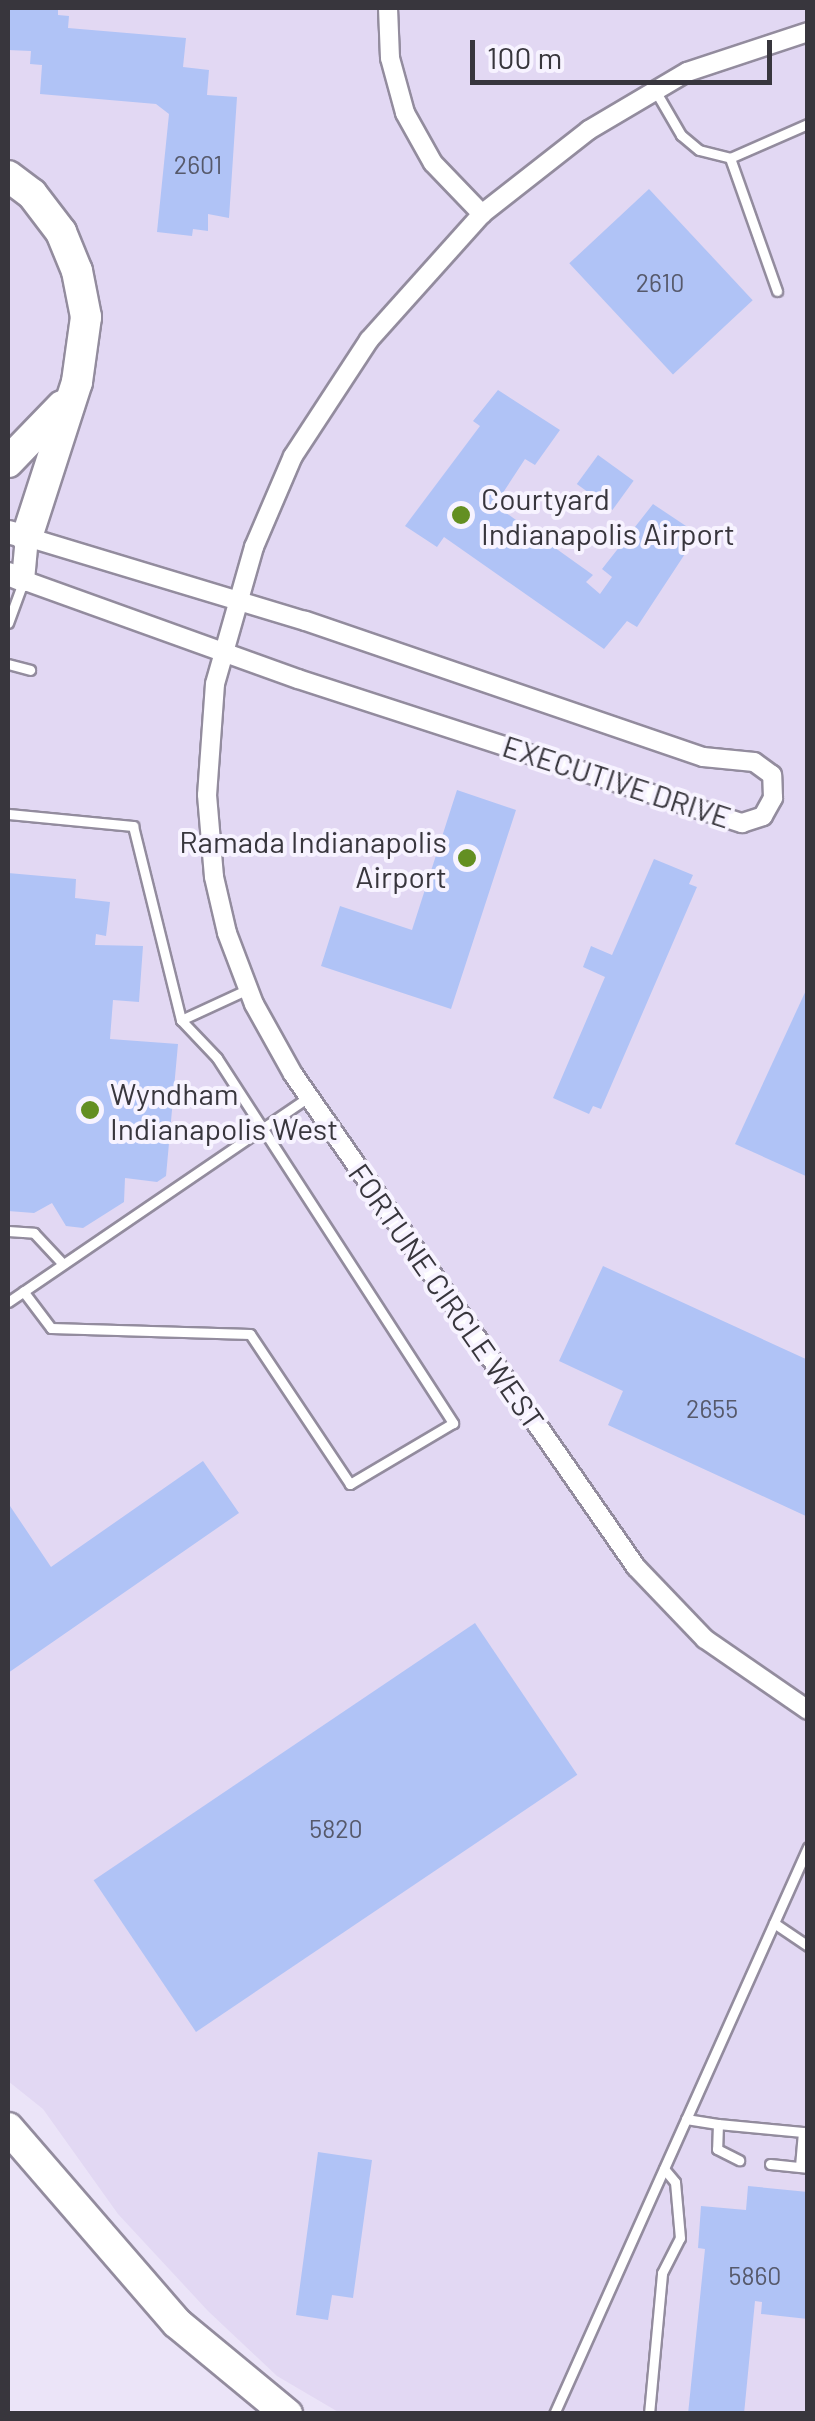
<!DOCTYPE html>
<style>
body{margin:0}
#map{position:relative;width:815px;height:2421px;overflow:hidden;background:#ebe4f8;font-family:Barlow,sans-serif}
div>[style]{position:absolute}
.built>*{inset:0;background:#e2d8f3}
.building>*{inset:0;background:#b0c3f6;transform-origin:0 0}
.roads{filter:drop-shadow(2px 0 #938c9e) drop-shadow(-2px 0 #938c9e) drop-shadow(0 2px #938c9e) drop-shadow(0 -2px #938c9e)}
.lane>*{height:9px;margin:-4.5px;padding:0 4.5px;transform-origin:4.5px;border-radius:4.5px;background:#fff}
.street>*{height:18px;margin:-9px;padding:0 9px;transform-origin:9px;border-radius:9px;background:#fff}
.secondary>*{height:22px;margin:-11px;padding:0 11px;transform-origin:11px;border-radius:11px;background:#fff}
.highway>*{height:30px;margin:-15px;padding:0 15px;transform-origin:15px;border-radius:15px;background:#fff}
.dots>*{width:28px;height:28px;translate:-50% -50%;box-sizing:border-box;border:5px solid #f7f3ff;border-radius:50%}
span{translate:-50% -50%;white-space:nowrap;text-align:center;line-height:1.15;-webkit-text-stroke:8px #f7f3ff;paint-order:stroke}
.number-label{font-size:25px;color:#56596b}
.number-label span{-webkit-text-stroke-width:0}
.poi-label{font-size:30px;color:#38363d}
.left{translate:0 -50%;text-align:left}
.right{translate:-100% -50%;text-align:right}
.street-label{font-size:30px;color:#38363d}
.frame{position:absolute;inset:0;border:10px solid #38363d;pointer-events:none}
.scale{position:absolute;left:470px;top:40px;width:302px;height:45px;box-sizing:border-box;border:5px solid #38363d;border-top:0;padding-left:12px;font-size:30px;line-height:35px;white-space:nowrap;color:#38363d;-webkit-text-stroke:8px #f7f3ff;paint-order:stroke}
</style>
<div id="map">
<div class="built">
<div style="clip-path:polygon(8px 8px,807px 8px,807px 2413px,340px 2413px,277px 2376px,208px 2311px,118px 2214px,43px 2109px,8px 2081px)"></div>
</div>
<div class="building">
<div style="clip-path:polygon(8px 8px,58px 8px,58px 15px,69px 16px,68px 28px,186px 38px,183px 67px,209px 70px,207px 95px,237px 97px,229px 218px,208px 214px,208px 231px,193px 229px,192px 236px,157px 232px,169px 114px,156px 104px,40px 94px,42px 65px,30px 64px,31px 51px,8px 50px)"></div>
<div style="left:649px;top:189px;width:152px;height:109px;rotate:47deg"></div>
<div style="clip-path:polygon(498px 390px,560px 430px,535px 465px,525px 459px,495px 505px,593px 575px,586px 582px,600px 594px,612px 577px,602px 569px,653px 504px,698px 534px,637px 627px,627px 621px,604px 649px,444px 537px,437px 547px,405px 526px,480px 426px,473px 421px)"></div>
<div style="left:598px;top:455px;width:44px;height:36px;rotate:36deg"></div>
<div style="clip-path:polygon(457px 790px,516px 810px,451px 1009px,321px 966px,340px 906px,412px 930px)"></div>
<div style="clip-path:polygon(654px 859px,693px 875px,689px 884px,697px 887px,601px 1109px,593px 1106px,589px 1114px,553px 1098px,605px 977px,583px 967px,591px 946px,612px 955px)"></div>
<div style="clip-path:polygon(8px 873px,76px 879px,75px 898px,110px 902px,106px 936px,96px 934px,95px 945px,143px 946px,139px 1002px,113px 1000px,110px 1039px,178px 1044px,166px 1176px,157px 1182px,125px 1178px,124px 1202px,83px 1228px,66px 1226px,52px 1203px,34px 1213px,8px 1211px)"></div>
<div style="clip-path:polygon(808px 986px,808px 1177px,735px 1144px)"></div>
<div style="clip-path:polygon(603px 1266px,808px 1360px,808px 1517px,608px 1425px,623px 1391px,559px 1361px)"></div>
<div style="clip-path:polygon(203px 1461px,239px 1513px,8px 1673px,8px 1503px,51px 1567px)"></div>
<div style="left:475px;top:1623px;width:183px;height:460px;rotate:56deg"></div>
<div style="clip-path:polygon(318px 2152px,372px 2160px,353px 2298px,332px 2295px,328px 2320px,296px 2315px)"></div>
<div style="clip-path:polygon(748px 2186px,808px 2192px,808px 2319px,761px 2314px,762px 2302px,755px 2301px,744px 2414px,688px 2414px,705px 2249px,698px 2248px,701px 2206px,746px 2210px)"></div>
</div>
<div class="roads">
<div class="lane">
<div style="left:656px;top:92px;width:50px;rotate:59.8deg"></div>
<div style="left:681px;top:135px;width:23px;rotate:40deg"></div>
<div style="left:699px;top:150px;width:32px;rotate:14deg"></div>
<div style="left:730px;top:158px;width:85px;rotate:-23.6deg"></div>
<div style="left:730px;top:158px;width:141px;rotate:70.5deg"></div>
<div style="left:8px;top:623px;width:44px;rotate:-69.9deg"></div>
<div style="left:8px;top:664px;width:23px;rotate:15deg"></div>
<div style="left:8px;top:814px;width:126px;rotate:5.5deg"></div>
<div style="left:133px;top:826px;width:200px;rotate:76.1deg"></div>
<div style="left:181px;top:1020px;width:52px;rotate:46.5deg"></div>
<div style="left:217px;top:1058px;width:435px;rotate:57.1deg"></div>
<div style="left:453px;top:1423px;width:120px;rotate:149.4deg"></div>
<div style="left:350px;top:1484px;width:180px;rotate:-123.7deg"></div>
<div style="left:250px;top:1334px;width:199px;rotate:-178.3deg"></div>
<div style="left:51px;top:1328px;width:46px;rotate:-127.1deg"></div>
<div style="left:181px;top:1020px;width:74px;rotate:-24.8deg"></div>
<div style="left:8px;top:1231px;width:26px;rotate:4deg"></div>
<div style="left:34px;top:1233px;width:42px;rotate:46.9deg"></div>
<div style="left:8px;top:1302px;width:364px;rotate:-34.3deg"></div>
<div style="left:774px;top:1923px;width:41px;rotate:34.1deg"></div>
<div style="left:686px;top:2119px;width:32px;rotate:9deg"></div>
<div style="left:718px;top:2124px;width:25px;rotate:92deg"></div>
<div style="left:717px;top:2149px;width:25px;rotate:27deg"></div>
<div style="left:718px;top:2124px;width:85px;rotate:5.4deg"></div>
<div style="left:803px;top:2132px;width:35px;rotate:95deg"></div>
<div style="left:770px;top:2164px;width:38px;rotate:6deg"></div>
<div style="left:554px;top:2414px;width:621px;rotate:-65.87deg"></div>
<div style="left:649px;top:2414px;width:142px;rotate:-84.7deg"></div>
<div style="left:662px;top:2273px;width:39px;rotate:-63deg"></div>
<div style="left:680px;top:2238px;width:56px;rotate:-95.1deg"></div>
<div style="left:675px;top:2182px;width:17px;rotate:-130deg"></div>
</div>
<div class="street">
<div style="left:388px;top:8px;width:50px;rotate:87.7deg"></div>
<div style="left:390px;top:58px;width:57px;rotate:74.7deg"></div>
<div style="left:405px;top:113px;width:57px;rotate:60.8deg"></div>
<div style="left:433px;top:163px;width:71px;rotate:46.1deg"></div>
<div style="left:808px;top:32px;width:127px;rotate:161.7deg"></div>
<div style="left:687px;top:72px;width:114px;rotate:149.4deg"></div>
<div style="left:589px;top:130px;width:136px;rotate:141.9deg"></div>
<div style="left:482px;top:214px;width:169px;rotate:131.9deg"></div>
<div style="left:369px;top:340px;width:139px;rotate:123.2deg"></div>
<div style="left:293px;top:456px;width:99px;rotate:113.2deg"></div>
<div style="left:254px;top:547px;width:142px;rotate:105.9deg"></div>
<div style="left:215px;top:684px;width:111px;rotate:94.1deg"></div>
<div style="left:207px;top:795px;width:82px;rotate:85.1deg"></div>
<div style="left:214px;top:877px;width:57px;rotate:76.9deg"></div>
<div style="left:227px;top:933px;width:76px;rotate:69.2deg"></div>
<div style="left:254px;top:1004px;width:80px;rotate:60.9deg"></div>
<div style="left:293px;top:1074px;width:601px;rotate:55.17deg"></div>
<div style="left:636px;top:1567px;width:100px;rotate:46.2deg"></div>
<div style="left:705px;top:1639px;width:125px;rotate:34.6deg"></div>
<div style="left:23px;top:580px;width:292px;rotate:19.8deg"></div>
<div style="left:298px;top:679px;width:467px;rotate:18deg"></div>
<div style="left:742px;top:823px;width:22px;rotate:-18deg"></div>
<div style="left:763px;top:816px;width:21px;rotate:-61deg"></div>
<div style="left:773px;top:798px;width:23px;rotate:-92deg"></div>
<div style="left:772px;top:775px;width:22px;rotate:-144deg"></div>
<div style="left:754px;top:762px;width:51px;rotate:-174.4deg"></div>
<div style="left:703px;top:757px;width:421px;rotate:-161.1deg"></div>
<div style="left:305px;top:621px;width:290px;rotate:-163.2deg"></div>
</div>
<div class="secondary">
<div style="left:8px;top:532px;width:20px;rotate:15deg"></div>
<div style="left:27px;top:537px;width:43px;rotate:95.3deg"></div>
<div style="left:23px;top:580px;width:16px;rotate:-158deg"></div>
</div>
<div class="highway">
<div style="left:8px;top:176px;width:30px;rotate:37deg"></div>
<div style="left:32px;top:194px;width:48px;rotate:52.7deg"></div>
<div style="left:61px;top:232px;width:42px;rotate:67.7deg"></div>
<div style="left:77px;top:271px;width:47px;rotate:78.9deg"></div>
<div style="left:86px;top:317px;width:66px;rotate:97.9deg"></div>
<div style="left:77px;top:382px;width:163px;rotate:107.9deg"></div>
<div style="left:8px;top:462px;width:78px;rotate:-46deg"></div>
<div style="left:8px;top:2128px;width:258px;rotate:49.1deg"></div>
<div style="left:177px;top:2323px;width:143px;rotate:39.6deg"></div>
</div>
</div>
<div class="dots">
<div style="left:461px;top:515px;background:#638f22"></div>
<div style="left:467px;top:858px;background:#638f22"></div>
<div style="left:90px;top:1110px;background:#638f22"></div>
</div>
<div class="number-label">
<span style="left:198px;top:164px">2601</span>
<span style="left:660px;top:282px">2610</span>
<span style="left:712px;top:1408px">2655</span>
<span style="left:336px;top:1828px">5820</span>
<span style="left:755px;top:2275px">5860</span>
</div>
<div class="poi-label">
<span class="left" style="left:481px;top:515px">Courtyard<br>Indianapolis Airport</span>
<span class="right" style="left:447px;top:858px">Ramada Indianapolis<br>Airport</span>
<span class="left" style="left:110px;top:1110px">Wyndham<br>Indianapolis West</span>
</div>
<div class="street-label">
<span style="left:617px;top:781px;rotate:18deg">EXECUTIVE DRIVE</span>
<span style="left:447px;top:1296px;rotate:55deg">FORTUNE CIRCLE WEST</span>
</div>
<div class="frame"></div>
<div class="scale">100 m</div>
</div>
